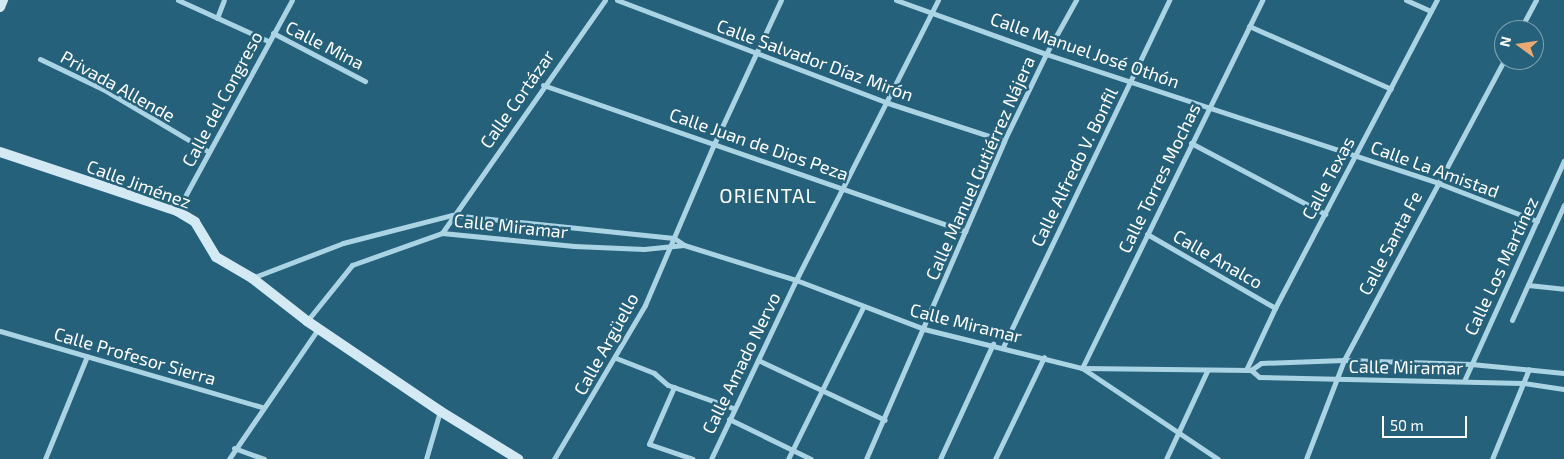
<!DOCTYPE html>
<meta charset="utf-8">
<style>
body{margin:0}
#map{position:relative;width:1564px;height:459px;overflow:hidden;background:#26617b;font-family:"Exo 2",sans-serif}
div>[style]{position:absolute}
.street>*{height:5px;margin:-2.5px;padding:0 2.5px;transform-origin:2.5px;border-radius:2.5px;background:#aad3e4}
.secondary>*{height:10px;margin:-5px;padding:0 5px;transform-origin:5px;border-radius:5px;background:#d3eaf4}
span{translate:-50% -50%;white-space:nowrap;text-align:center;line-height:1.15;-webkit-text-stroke:5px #26617b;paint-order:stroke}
.street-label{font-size:18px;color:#fff}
.quarter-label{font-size:20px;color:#fff;letter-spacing:1px}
.north{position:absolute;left:1494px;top:20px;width:50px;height:50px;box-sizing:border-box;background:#26617b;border:1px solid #7da0b0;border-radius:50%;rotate:284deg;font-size:14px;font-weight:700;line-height:20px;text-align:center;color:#fff}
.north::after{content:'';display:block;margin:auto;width:18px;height:22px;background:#eda970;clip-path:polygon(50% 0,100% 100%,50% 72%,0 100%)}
.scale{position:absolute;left:1382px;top:416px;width:85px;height:22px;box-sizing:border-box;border:2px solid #fff;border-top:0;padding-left:6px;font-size:15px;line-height:18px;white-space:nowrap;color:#fff;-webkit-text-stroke:4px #26617b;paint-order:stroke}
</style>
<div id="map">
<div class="street">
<div style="left:178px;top:0;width:99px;rotate:24.5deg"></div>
<div style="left:617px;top:0;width:290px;rotate:20.8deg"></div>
<div style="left:888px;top:103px;width:122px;rotate:18.1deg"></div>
<div style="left:896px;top:0;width:159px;rotate:19.8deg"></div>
<div style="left:1046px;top:54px;width:413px;rotate:18.2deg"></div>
<div style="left:1438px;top:183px;width:106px;rotate:21deg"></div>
<div style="left:1406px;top:0;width:27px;rotate:24deg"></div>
<div style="left:217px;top:18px;width:19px;rotate:-69deg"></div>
<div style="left:1249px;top:26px;width:155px;rotate:23.9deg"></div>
<div style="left:1520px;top:30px;width:34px;rotate:-62deg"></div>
<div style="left:273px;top:33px;width:104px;rotate:27.6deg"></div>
<div style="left:40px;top:59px;width:70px;rotate:25.5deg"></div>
<div style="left:103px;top:89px;width:123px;rotate:30.7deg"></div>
<div style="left:543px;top:85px;width:447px;rotate:19.1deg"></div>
<div style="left:1191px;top:143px;width:152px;rotate:27.9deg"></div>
<div style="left:177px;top:211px;width:240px;rotate:-61.4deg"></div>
<div style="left:442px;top:233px;width:284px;rotate:-55deg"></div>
<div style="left:1147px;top:234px;width:148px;rotate:30deg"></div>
<div style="left:252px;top:278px;width:97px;rotate:-21deg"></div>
<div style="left:343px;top:243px;width:113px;rotate:-14.4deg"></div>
<div style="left:452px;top:215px;width:223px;rotate:5.9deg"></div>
<div style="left:674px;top:238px;width:12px;rotate:35deg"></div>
<div style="left:684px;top:245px;width:117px;rotate:17.4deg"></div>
<div style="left:796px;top:280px;width:137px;rotate:20.9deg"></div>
<div style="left:924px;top:329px;width:163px;rotate:13.9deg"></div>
<div style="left:1082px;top:368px;width:169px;rotate:0.7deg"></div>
<div style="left:1251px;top:370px;width:12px;rotate:-35deg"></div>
<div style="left:1261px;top:363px;width:83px;rotate:-2.1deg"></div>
<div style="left:1344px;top:360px;width:127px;rotate:1.8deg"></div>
<div style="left:1471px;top:364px;width:93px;rotate:5.5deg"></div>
<div style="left:1528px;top:285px;width:36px;rotate:6deg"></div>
<div style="left:1512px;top:320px;width:126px;rotate:-65.7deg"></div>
<div style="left:307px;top:321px;width:72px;rotate:-51.2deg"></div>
<div style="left:352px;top:265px;width:96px;rotate:-19.6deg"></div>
<div style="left:442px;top:233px;width:133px;rotate:5.6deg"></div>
<div style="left:574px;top:246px;width:70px;rotate:2.5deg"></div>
<div style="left:644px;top:249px;width:40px;rotate:-5.7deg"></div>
<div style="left:0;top:331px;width:273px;rotate:16.2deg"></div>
<div style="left:1003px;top:347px;width:385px;rotate:-64.4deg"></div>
<div style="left:616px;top:358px;width:41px;rotate:21.5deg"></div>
<div style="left:654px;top:373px;width:18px;rotate:41deg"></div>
<div style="left:668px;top:385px;width:69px;rotate:19.5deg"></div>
<div style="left:758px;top:360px;width:140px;rotate:25.3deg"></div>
<div style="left:1246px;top:370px;width:68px;rotate:-64.9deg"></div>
<div style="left:1275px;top:308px;width:348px;rotate:-62.3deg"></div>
<div style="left:1251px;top:370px;width:11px;rotate:41deg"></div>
<div style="left:1259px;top:377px;width:264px;rotate:1.3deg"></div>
<div style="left:1523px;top:383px;width:41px;rotate:8.3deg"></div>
<div style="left:1464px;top:381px;width:242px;rotate:-65.6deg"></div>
<div style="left:674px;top:387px;width:62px;rotate:113.7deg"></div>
<div style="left:649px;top:444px;width:46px;rotate:18.8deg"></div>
<div style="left:729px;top:419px;width:91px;rotate:26deg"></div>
<div style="left:234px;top:448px;width:32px;rotate:20deg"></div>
<div style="left:45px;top:459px;width:111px;rotate:-67.8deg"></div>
<div style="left:229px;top:459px;width:158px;rotate:-55.6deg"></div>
<div style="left:426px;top:459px;width:50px;rotate:-73.7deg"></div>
<div style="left:554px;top:459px;width:179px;rotate:-59.4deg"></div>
<div style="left:645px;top:305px;width:177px;rotate:-66.8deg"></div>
<div style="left:715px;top:142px;width:157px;rotate:-65.1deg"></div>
<div style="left:711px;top:459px;width:198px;rotate:-64.6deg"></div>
<div style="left:796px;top:280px;width:314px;rotate:-63.1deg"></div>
<div style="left:788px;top:459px;width:169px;rotate:-63.7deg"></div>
<div style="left:866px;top:459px;width:347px;rotate:-66.5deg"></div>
<div style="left:1004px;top:141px;width:97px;rotate:-64.2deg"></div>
<div style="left:1046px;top:54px;width:62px;rotate:-60.9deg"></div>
<div style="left:940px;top:459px;width:127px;rotate:-65.3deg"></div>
<div style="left:995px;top:459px;width:113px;rotate:-64.3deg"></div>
<div style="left:1166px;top:459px;width:97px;rotate:-65deg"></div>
<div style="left:1218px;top:459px;width:164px;rotate:-146.2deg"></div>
<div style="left:1082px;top:368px;width:410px;rotate:-63.9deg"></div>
<div style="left:1306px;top:459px;width:106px;rotate:-69deg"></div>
<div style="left:1344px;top:360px;width:340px;rotate:-61.9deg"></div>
<div style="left:1492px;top:459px;width:97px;rotate:-67.7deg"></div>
</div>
<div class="secondary">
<div style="left:0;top:7px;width:8px;rotate:-67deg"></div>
<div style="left:0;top:152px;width:187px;rotate:18.4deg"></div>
<div style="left:177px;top:211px;width:21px;rotate:31deg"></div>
<div style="left:195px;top:222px;width:41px;rotate:59deg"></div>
<div style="left:216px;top:257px;width:42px;rotate:30.3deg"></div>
<div style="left:252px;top:278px;width:70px;rotate:38deg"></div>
<div style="left:307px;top:321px;width:161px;rotate:34.1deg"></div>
<div style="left:440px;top:411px;width:92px;rotate:31.6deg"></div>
</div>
<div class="street-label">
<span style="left:325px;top:45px;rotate:27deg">Calle Mina</span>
<span style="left:1085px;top:50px;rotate:19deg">Calle Manuel José Othón</span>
<span style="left:815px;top:60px;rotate:20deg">Calle Salvador Díaz Mirón</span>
<span style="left:118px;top:86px;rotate:29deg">Privada Allende</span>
<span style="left:222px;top:99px;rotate:-62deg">Calle del Congreso</span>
<span style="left:517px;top:99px;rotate:-55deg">Calle Cortázar</span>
<span style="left:759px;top:144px;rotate:19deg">Calle Juan de Dios Peza</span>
<span style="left:1074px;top:167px;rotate:-64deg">Calle Alfredo V. Bonfil</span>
<span style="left:980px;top:168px;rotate:-66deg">Calle Manuel Gutiérrez Nájera</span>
<span style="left:1435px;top:169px;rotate:20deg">Calle La Amistad</span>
<span style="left:1159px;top:178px;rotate:-64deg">Calle Torres Mochas</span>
<span style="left:1328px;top:178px;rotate:-62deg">Calle Texas</span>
<span style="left:139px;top:184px;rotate:20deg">Calle Jiménez</span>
<span style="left:511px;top:226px;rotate:6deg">Calle Miramar</span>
<span style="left:1390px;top:243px;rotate:-62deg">Calle Santa Fe</span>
<span style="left:1218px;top:259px;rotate:30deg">Calle Analco</span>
<span style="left:1501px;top:266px;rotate:-65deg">Calle Los Martínez</span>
<span style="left:966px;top:323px;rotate:14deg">Calle Miramar</span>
<span style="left:606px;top:344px;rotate:-61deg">Calle Argüello</span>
<span style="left:135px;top:356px;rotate:16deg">Calle Profesor Sierra</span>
<span style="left:741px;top:363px;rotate:-64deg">Calle Amado Nervo</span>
<span style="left:1406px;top:367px;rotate:1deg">Calle Miramar</span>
</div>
<div class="quarter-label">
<span style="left:768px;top:195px">ORIENTAL</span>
</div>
<div class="north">N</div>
<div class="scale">50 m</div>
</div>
